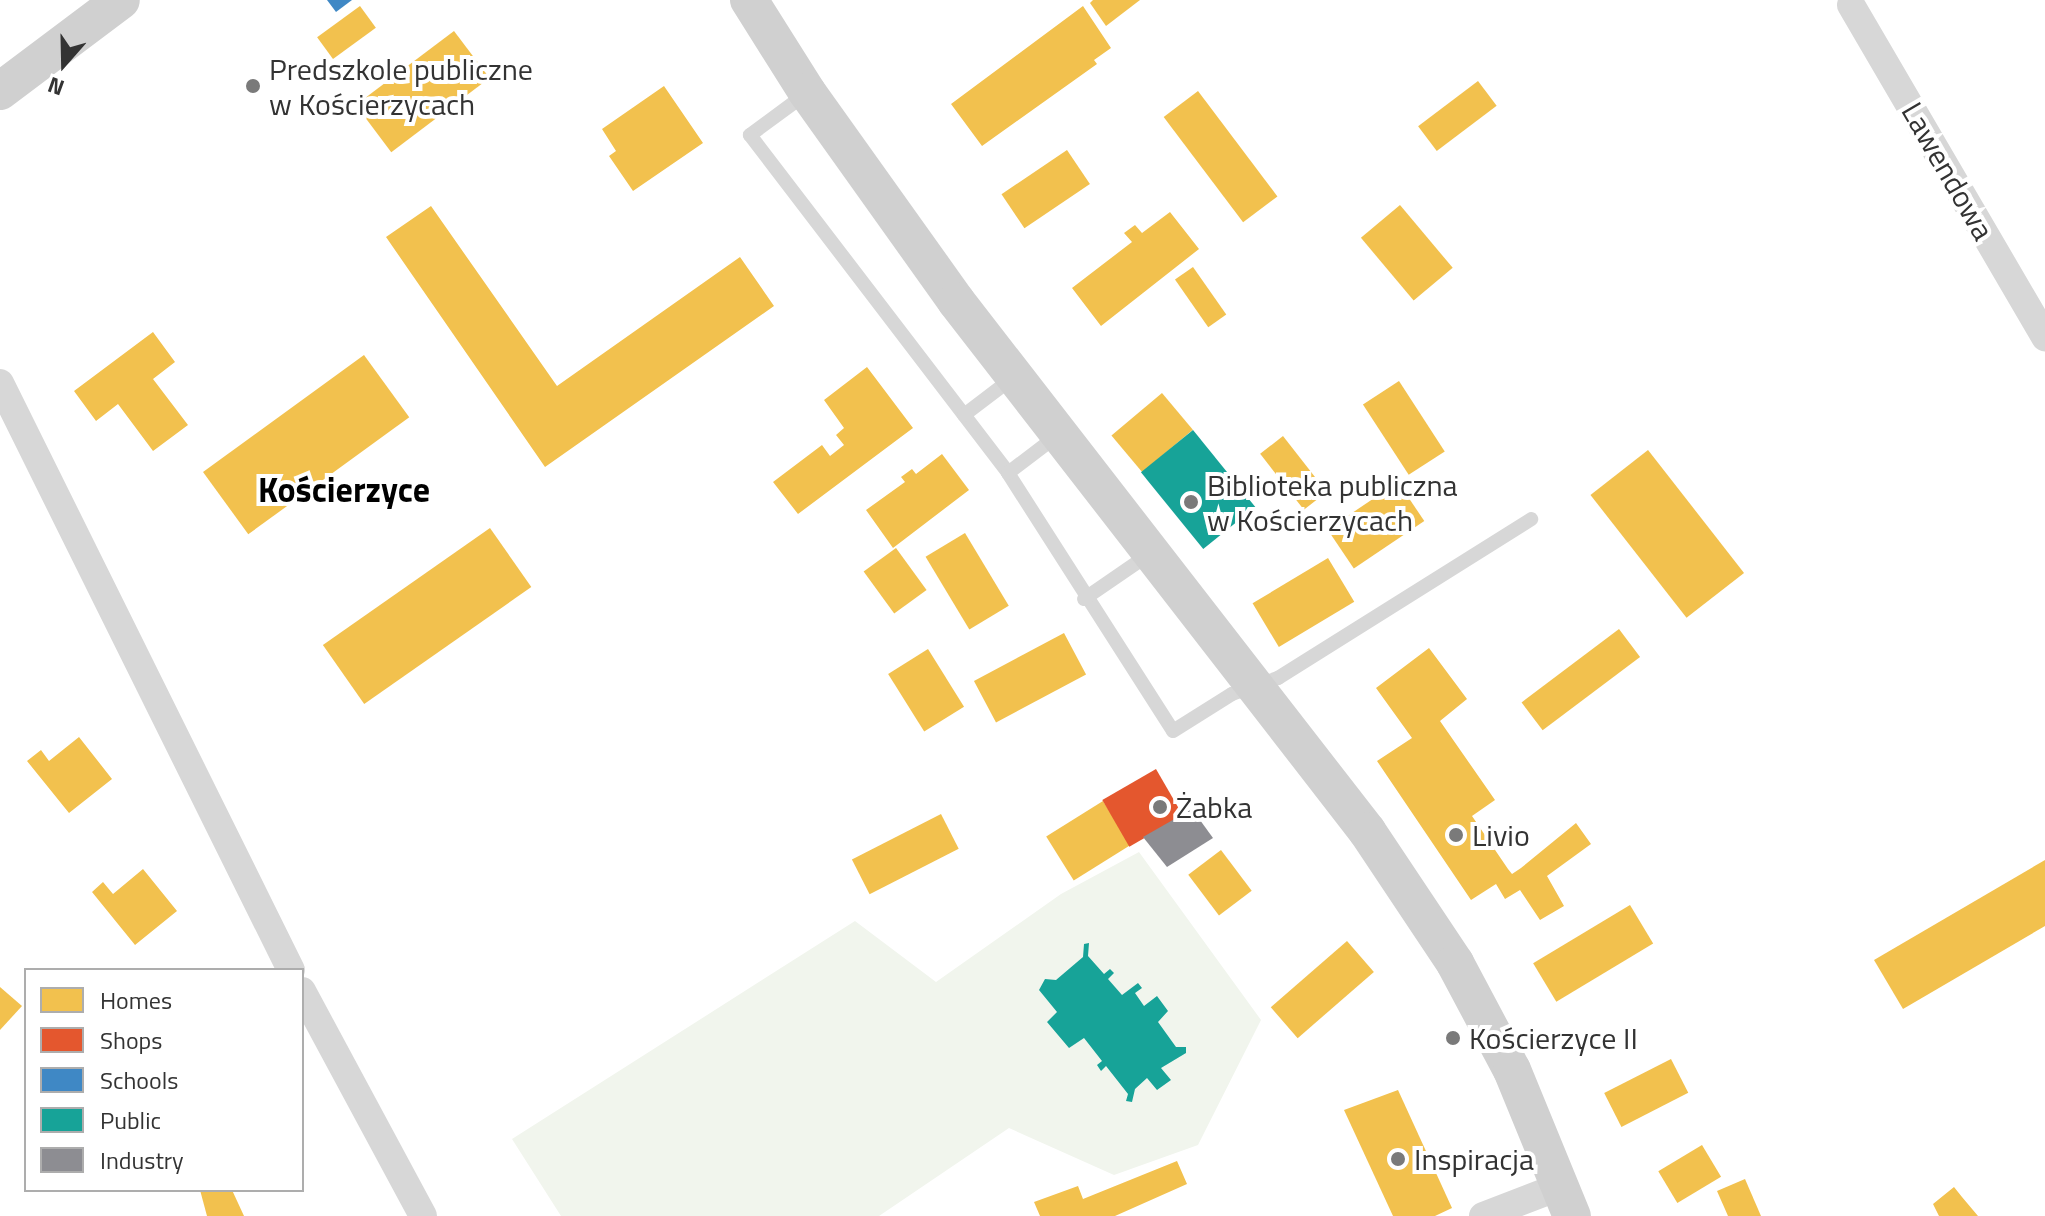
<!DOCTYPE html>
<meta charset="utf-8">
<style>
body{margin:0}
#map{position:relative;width:2045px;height:1216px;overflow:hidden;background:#fff;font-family:"Titillium Web",sans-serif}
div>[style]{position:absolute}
.green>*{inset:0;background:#f1f5ed}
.homes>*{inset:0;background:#f2c14e;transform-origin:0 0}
.shops>*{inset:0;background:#e4572e;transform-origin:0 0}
.schools>*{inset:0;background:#3f88c5}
.public>*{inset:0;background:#17a398;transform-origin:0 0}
.industry>*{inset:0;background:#8d8d92}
.lane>*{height:14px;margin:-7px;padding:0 7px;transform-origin:7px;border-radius:7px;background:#d7d7d7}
.street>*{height:28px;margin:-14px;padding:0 14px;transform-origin:14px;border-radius:14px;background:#d7d7d7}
.secondary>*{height:38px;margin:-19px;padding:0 19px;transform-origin:19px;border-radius:19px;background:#d0d0d0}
.dots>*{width:22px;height:22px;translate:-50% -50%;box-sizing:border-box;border:4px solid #fff;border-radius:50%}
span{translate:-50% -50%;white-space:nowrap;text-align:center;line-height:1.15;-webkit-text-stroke:8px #fff;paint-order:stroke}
.poi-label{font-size:30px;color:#333}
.left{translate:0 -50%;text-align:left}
.street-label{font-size:30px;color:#333}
.quarter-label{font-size:34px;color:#000;font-weight:700}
.legend{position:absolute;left:24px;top:968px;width:280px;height:224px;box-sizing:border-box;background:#fff;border:2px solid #adadad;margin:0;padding:10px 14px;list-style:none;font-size:24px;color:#333}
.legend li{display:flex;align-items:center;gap:16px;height:40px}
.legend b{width:40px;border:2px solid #adadad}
.north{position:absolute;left:24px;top:24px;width:80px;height:80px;-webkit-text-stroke:6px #fff;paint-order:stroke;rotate:200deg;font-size:22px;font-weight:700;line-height:32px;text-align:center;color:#333}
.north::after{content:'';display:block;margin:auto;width:28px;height:36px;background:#333;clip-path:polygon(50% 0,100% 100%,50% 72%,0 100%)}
</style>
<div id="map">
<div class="green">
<div style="clip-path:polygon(1139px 852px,1261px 1020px,1198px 1145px,1114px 1175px,1009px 1128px,879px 1216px,561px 1216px,512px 1139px,855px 921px,936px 982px,1061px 894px)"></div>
</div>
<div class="homes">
<div style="clip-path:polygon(1093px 0,1140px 0,1106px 26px,1090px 3px)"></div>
<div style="left:360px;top:6px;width:27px;height:53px;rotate:54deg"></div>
<div style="clip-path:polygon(1083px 6px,1111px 48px,1094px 60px,1097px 64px,982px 146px,951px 104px)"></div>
<div style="left:454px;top:31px;width:59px;height:123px;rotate:53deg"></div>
<div style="left:1478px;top:81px;width:31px;height:75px;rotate:53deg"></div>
<div style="clip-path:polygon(664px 86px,703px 143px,633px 191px,609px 156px,616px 151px,602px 129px)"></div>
<div style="left:1198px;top:91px;width:132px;height:43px;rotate:53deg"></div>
<div style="left:1067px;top:150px;width:41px;height:79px;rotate:56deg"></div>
<div style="left:1400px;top:205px;width:82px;height:51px;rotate:50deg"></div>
<div style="clip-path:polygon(431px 206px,557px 386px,740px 257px,774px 306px,545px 467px,386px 237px)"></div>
<div style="clip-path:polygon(1170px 212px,1199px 249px,1101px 326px,1072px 288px,1132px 242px,1124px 233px,1135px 225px,1142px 233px)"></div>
<div style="left:1193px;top:267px;width:58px;height:22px;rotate:55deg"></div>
<div style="clip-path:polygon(153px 332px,175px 362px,153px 379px,188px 425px,153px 451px,118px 404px,96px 421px,74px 391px)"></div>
<div style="left:364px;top:355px;width:77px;height:199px;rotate:54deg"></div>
<div style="clip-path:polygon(867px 367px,913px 428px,798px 514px,773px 482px,822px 445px,830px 456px,844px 445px,836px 435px,844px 428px,824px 400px)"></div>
<div style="left:1399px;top:381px;width:84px;height:43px;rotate:57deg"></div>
<div style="left:1162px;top:393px;width:48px;height:66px;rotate:50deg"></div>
<div style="left:1283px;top:436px;width:71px;height:29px;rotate:52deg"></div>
<div style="left:1648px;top:450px;width:156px;height:73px;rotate:52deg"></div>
<div style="clip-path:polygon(942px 454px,969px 490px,893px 548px,866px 510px,905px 482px,901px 477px,912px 469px,916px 474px)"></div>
<div style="left:1398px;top:482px;width:47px;height:85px;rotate:56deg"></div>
<div style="left:490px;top:528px;width:72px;height:204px;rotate:55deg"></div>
<div style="left:965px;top:533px;width:85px;height:46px;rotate:59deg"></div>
<div style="left:896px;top:548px;width:52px;height:40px;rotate:54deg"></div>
<div style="left:1328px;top:558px;width:51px;height:88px;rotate:59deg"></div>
<div style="left:1619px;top:629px;width:35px;height:122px;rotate:53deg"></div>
<div style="left:1064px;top:633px;width:47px;height:102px;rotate:62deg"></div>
<div style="clip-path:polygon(1429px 648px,1467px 699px,1440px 721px,1495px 800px,1472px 816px,1508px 869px,1512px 874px,1521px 868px,1576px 823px,1591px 844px,1547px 876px,1564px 906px,1540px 920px,1520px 890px,1505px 899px,1496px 884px,1471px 900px,1377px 761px,1412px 738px,1376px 688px)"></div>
<div style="left:928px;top:649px;width:68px;height:47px;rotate:58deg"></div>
<div style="clip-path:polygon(79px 737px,112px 779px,69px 813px,27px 761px,41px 750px,49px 761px)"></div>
<div style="left:1103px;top:801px;width:52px;height:67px;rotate:58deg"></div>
<div style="left:941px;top:814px;width:39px;height:100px;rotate:63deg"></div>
<div style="left:1221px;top:850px;width:51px;height:41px;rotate:53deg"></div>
<div style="clip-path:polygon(2045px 860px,2045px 926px,1903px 1009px,1874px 960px)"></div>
<div style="clip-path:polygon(143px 869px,177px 911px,135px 945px,92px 892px,103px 882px,113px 894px)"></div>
<div style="left:1630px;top:905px;width:45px;height:113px;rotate:59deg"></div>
<div style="left:1347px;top:941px;width:41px;height:101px;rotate:49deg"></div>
<div style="clip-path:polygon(0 987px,22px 1006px,0 1030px)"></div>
<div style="left:1671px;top:1059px;width:38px;height:75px;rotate:63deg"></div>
<div style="clip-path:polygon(1398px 1090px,1452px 1208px,1435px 1216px,1393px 1216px,1344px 1110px)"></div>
<div style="left:1702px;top:1145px;width:37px;height:51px;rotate:59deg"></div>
<div style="clip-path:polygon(1177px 1161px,1187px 1184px,1115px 1216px,1040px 1216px,1034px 1202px,1078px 1186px,1083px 1199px)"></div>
<div style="clip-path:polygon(1745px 1179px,1761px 1216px,1728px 1216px,1717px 1191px)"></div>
<div style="clip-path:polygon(1954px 1187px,1962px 1197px,1978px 1216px,1939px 1216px,1933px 1204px)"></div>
<div style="clip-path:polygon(200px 1190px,232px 1190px,244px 1216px,207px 1216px)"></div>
</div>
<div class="shops">
<div style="left:1156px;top:769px;width:54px;height:62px;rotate:60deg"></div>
</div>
<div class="schools">
<div style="clip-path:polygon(327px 0,352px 0,336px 12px)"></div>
</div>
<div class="public">
<div style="left:1193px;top:430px;width:99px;height:67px;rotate:51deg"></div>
<div style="clip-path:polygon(1089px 943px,1088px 956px,1104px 974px,1110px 969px,1114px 973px,1108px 979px,1122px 995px,1138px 983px,1142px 988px,1135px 993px,1144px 1006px,1157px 996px,1168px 1011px,1158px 1022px,1176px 1047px,1186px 1047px,1186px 1053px,1161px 1068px,1171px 1080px,1157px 1090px,1147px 1078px,1135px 1089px,1132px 1102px,1126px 1101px,1128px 1094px,1106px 1066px,1101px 1071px,1097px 1065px,1102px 1061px,1084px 1038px,1069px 1048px,1047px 1022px,1057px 1012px,1039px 990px,1045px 979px,1056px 980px,1083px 957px,1084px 944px)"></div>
</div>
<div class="industry">
<div style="clip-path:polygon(1192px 809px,1213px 838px,1167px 867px,1143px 837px)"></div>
</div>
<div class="lane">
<div style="left:807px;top:93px;width:71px;rotate:143.6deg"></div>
<div style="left:750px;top:135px;width:425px;rotate:52.6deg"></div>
<div style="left:1008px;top:473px;width:306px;rotate:57.4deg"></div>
<div style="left:1173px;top:731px;width:70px;rotate:-32.1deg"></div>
<div style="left:1232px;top:694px;width:49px;rotate:-19.2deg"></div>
<div style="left:1278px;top:678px;width:299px;rotate:-32.1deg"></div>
<div style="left:964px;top:415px;width:63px;rotate:-37.2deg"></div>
<div style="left:1008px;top:473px;width:63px;rotate:-37.2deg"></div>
<div style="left:1084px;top:599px;width:81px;rotate:-34.5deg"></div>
</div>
<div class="street">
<div style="left:1851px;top:5px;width:385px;rotate:59.7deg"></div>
<div style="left:0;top:383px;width:655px;rotate:63.63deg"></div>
<div style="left:302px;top:991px;width:255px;rotate:61.7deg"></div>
<div style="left:1483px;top:1216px;width:84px;rotate:-21deg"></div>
</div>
<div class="secondary">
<div style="left:749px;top:0;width:109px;rotate:57.8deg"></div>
<div style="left:807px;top:92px;width:257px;rotate:54.5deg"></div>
<div style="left:956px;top:301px;width:671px;rotate:52.21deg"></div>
<div style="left:1367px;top:831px;width:159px;rotate:56.3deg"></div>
<div style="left:1455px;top:963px;width:121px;rotate:62deg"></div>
<div style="left:1512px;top:1070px;width:158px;rotate:67.7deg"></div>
<div style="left:0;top:91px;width:151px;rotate:-36.9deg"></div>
</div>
<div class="dots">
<div style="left:253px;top:86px;background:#7a7a7a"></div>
<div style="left:1191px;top:502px;background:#7a7a7a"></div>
<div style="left:1160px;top:807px;background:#7a7a7a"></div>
<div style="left:1456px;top:835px;background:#7a7a7a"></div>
<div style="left:1453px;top:1038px;background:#7a7a7a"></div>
<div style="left:1398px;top:1159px;background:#7a7a7a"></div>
</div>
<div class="poi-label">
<span class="left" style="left:269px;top:86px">Predszkole publiczne<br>w Kościerzycach</span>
<span class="left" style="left:1207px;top:502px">Biblioteka publiczna<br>w Kościerzycach</span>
<span class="left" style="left:1176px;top:807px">Żabka</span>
<span class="left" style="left:1472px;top:835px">Livio</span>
<span class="left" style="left:1469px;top:1038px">Kościerzyce II</span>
<span class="left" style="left:1414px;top:1159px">Inspiracja</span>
</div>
<div class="street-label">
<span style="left:1948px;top:171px;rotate:60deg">Lawendowa</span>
</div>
<div class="quarter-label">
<span style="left:344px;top:490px">Kościerzyce</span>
</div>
<ul class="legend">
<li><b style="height:22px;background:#f2c14e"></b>Homes</li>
<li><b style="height:22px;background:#e4572e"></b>Shops</li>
<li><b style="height:22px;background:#3f88c5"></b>Schools</li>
<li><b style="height:22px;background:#17a398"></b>Public</li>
<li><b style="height:22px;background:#8d8d92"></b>Industry</li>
</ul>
<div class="north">N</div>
</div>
